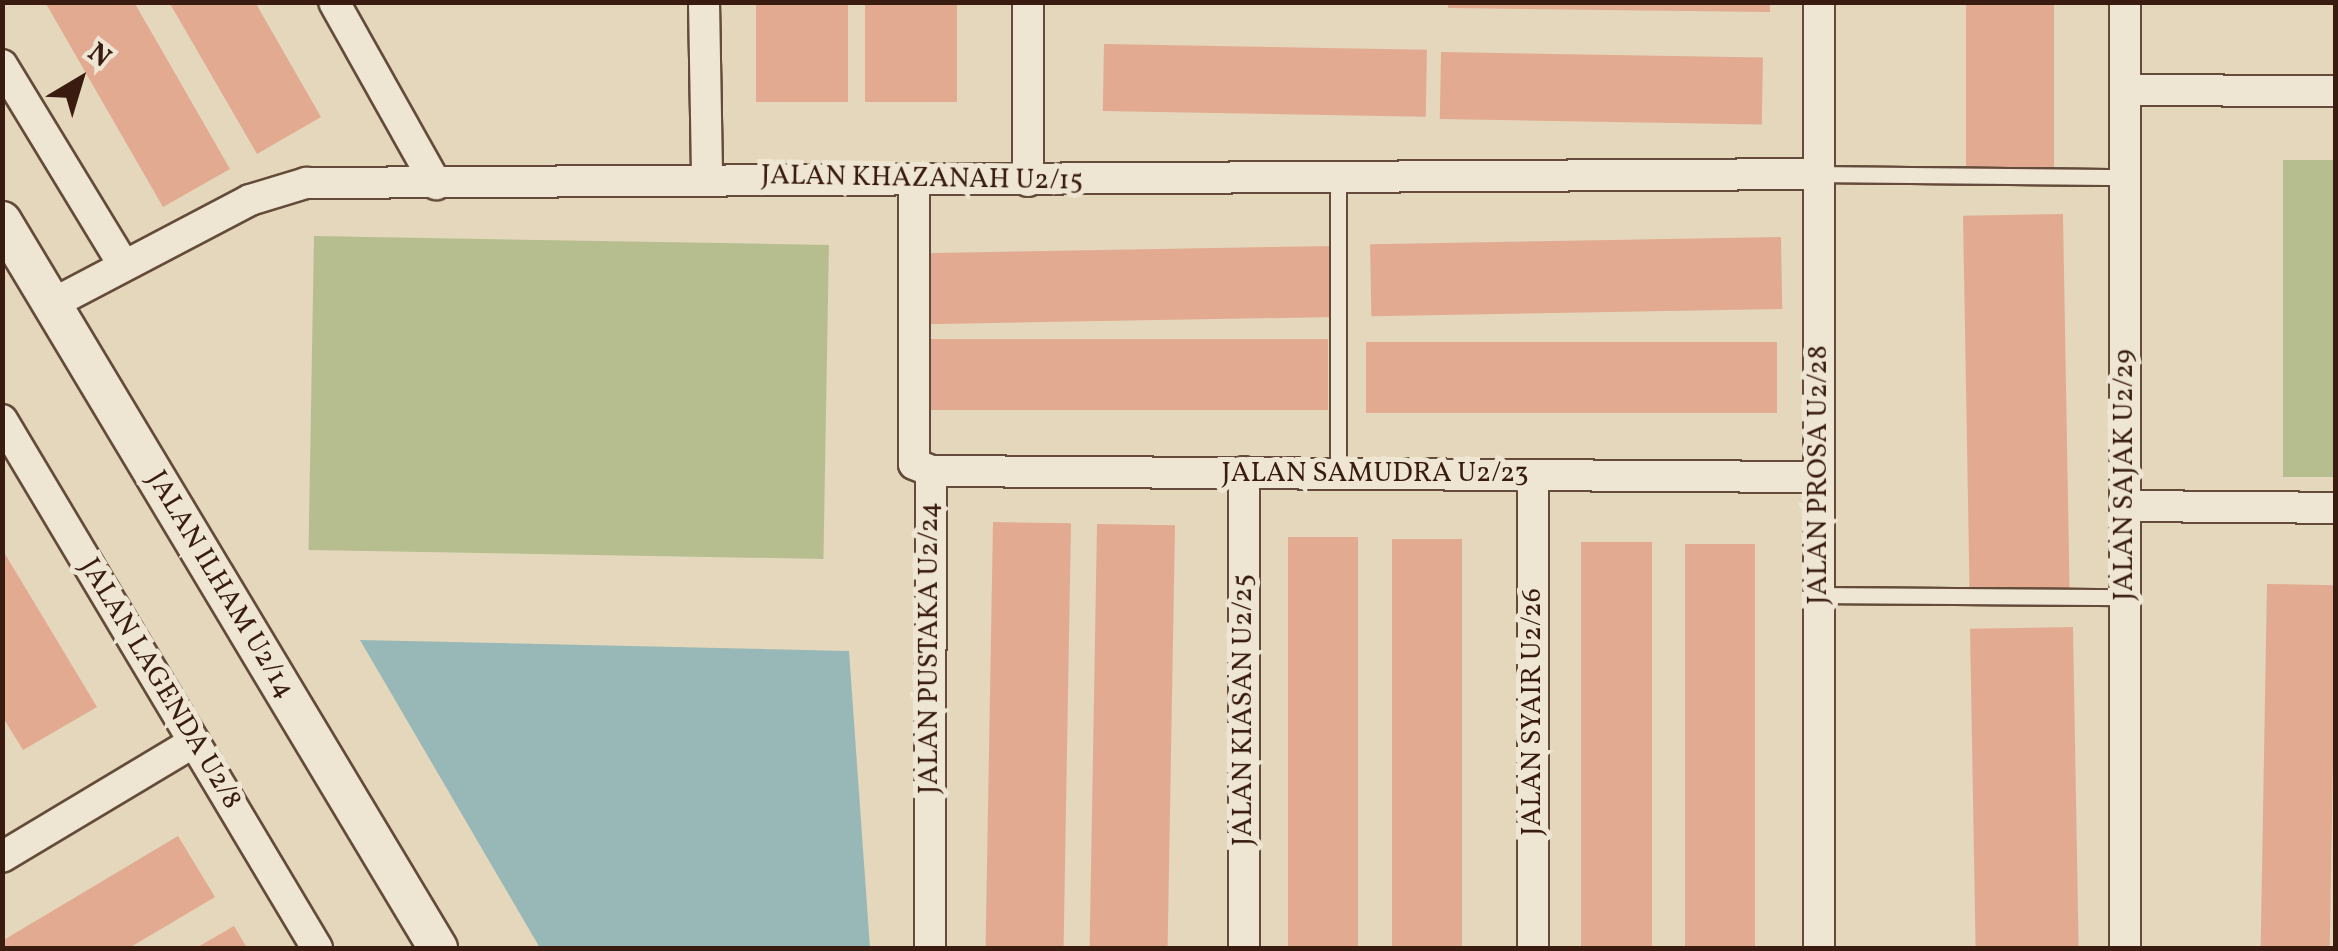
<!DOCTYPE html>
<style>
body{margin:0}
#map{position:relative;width:2338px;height:951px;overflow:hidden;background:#e5d7bb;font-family:Vollkorn,serif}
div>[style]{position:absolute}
.green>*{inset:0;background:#b6be90;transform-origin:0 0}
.water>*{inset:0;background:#98b8b7}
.building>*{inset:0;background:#e2aa91;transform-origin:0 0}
.roads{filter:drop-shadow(2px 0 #644b3a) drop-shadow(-2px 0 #644b3a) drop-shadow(0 2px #644b3a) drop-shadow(0 -2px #644b3a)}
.service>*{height:15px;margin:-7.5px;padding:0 7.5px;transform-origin:7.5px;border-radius:7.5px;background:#eee5d3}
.minor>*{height:30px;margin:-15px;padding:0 15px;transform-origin:15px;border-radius:15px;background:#eee5d3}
.tertiary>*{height:38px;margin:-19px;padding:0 19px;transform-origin:19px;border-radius:19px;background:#eee5d3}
span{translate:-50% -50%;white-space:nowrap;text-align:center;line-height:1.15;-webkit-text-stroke:10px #eee5d3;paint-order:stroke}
.street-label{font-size:28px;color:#391c0f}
.frame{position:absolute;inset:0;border:5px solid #391c0f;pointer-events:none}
.north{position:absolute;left:30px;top:30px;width:100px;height:100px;-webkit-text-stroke:8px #eee5d3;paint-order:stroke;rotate:38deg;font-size:28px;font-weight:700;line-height:40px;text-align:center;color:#391c0f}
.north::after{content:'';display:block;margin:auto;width:35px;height:45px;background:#391c0f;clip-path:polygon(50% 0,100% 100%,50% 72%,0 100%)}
</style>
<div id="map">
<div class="green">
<div style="left:2335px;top:160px;width:317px;height:52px;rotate:90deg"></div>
<div style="left:314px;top:236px;width:515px;height:314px;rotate:1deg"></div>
</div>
<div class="water">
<div style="clip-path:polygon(360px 640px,849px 651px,870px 948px,540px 948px)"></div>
</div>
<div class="building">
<div style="clip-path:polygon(45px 2px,134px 2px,230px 169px,163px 207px)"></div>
<div style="clip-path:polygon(169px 2px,255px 2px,321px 117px,257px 154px)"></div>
<div style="left:756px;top:2px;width:92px;height:100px"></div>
<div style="left:865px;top:2px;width:92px;height:100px"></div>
<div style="clip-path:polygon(1448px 2px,1770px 2px,1770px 12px,1448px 8px)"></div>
<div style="left:1966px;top:2px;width:88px;height:165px"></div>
<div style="left:1104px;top:44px;width:323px;height:67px;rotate:1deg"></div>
<div style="left:1441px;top:52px;width:322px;height:67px;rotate:1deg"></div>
<div style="left:2063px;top:214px;width:374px;height:100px;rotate:89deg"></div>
<div style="left:1781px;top:237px;width:72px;height:411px;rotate:89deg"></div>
<div style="left:1334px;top:246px;width:71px;height:411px;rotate:89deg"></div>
<div style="left:1328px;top:339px;width:71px;height:411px;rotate:90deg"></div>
<div style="left:1777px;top:342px;width:71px;height:411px;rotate:90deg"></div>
<div style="left:993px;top:522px;width:78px;height:426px;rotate:1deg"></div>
<div style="left:1097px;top:524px;width:78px;height:424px;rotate:1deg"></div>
<div style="left:1288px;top:537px;width:70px;height:411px"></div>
<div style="left:1392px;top:539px;width:70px;height:409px"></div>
<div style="left:1581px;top:542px;width:71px;height:406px"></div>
<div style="left:1685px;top:544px;width:70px;height:404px"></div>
<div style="clip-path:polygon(2px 549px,97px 707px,23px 750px,2px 716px)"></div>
<div style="left:2267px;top:584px;width:69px;height:364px;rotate:1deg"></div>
<div style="left:2073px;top:627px;width:321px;height:103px;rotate:89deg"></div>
<div style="clip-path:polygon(178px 836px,215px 897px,129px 948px,2px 948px,2px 941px)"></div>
<div style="clip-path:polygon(234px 926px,247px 948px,196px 948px)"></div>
</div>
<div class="roads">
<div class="service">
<div style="left:1819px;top:174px;width:306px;rotate:0.6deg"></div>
<div style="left:1338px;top:473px;width:293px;rotate:-90deg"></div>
<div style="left:1819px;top:595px;width:306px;rotate:0.4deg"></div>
</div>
<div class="minor">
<div style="left:334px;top:2px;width:209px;rotate:60.7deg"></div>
<div style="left:704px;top:2px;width:175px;rotate:89deg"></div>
<div style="left:1028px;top:2px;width:179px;rotate:90deg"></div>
<div style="left:2px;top:65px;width:231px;rotate:58.7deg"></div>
<div style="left:2125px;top:90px;width:211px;rotate:0.3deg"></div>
<div style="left:914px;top:180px;width:284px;rotate:90deg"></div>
<div style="left:914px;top:464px;width:18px;rotate:22deg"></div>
<div style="left:931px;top:471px;width:888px;rotate:0.39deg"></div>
<div style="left:52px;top:304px;width:224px;rotate:-27.7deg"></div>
<div style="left:250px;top:200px;width:59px;rotate:-16.9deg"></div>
<div style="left:306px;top:183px;width:1513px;rotate:-0.34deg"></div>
<div style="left:2px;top:420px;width:615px;rotate:59.18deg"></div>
<div style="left:1244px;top:472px;width:476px;rotate:90deg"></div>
<div style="left:2125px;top:506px;width:211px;rotate:0.5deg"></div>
<div style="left:2px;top:857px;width:224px;rotate:-30.9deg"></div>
<div style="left:930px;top:948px;width:477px;rotate:-89.9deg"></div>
<div style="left:1533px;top:948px;width:473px;rotate:-90deg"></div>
<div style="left:1819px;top:948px;width:946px;rotate:-90deg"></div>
<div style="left:2125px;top:948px;width:946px;rotate:-90deg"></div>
</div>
<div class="tertiary">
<div style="left:2px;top:221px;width:848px;rotate:59.05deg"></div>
</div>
</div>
<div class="street-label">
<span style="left:922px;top:179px;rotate:1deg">JALAN KHAZANAH U2/15</span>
<span style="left:1375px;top:474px">JALAN SAMUDRA U2/23</span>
<span style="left:1819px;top:475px;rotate:-90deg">JALAN PROSA U2/28</span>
<span style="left:2125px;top:475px;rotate:-90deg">JALAN SAJAK U2/29</span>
<span style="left:220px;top:585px;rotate:59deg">JALAN ILHAM U2/14</span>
<span style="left:930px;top:648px;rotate:-90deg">JALAN PUSTAKA U2/24</span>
<span style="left:160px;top:684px;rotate:59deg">JALAN LAGENDA U2/8</span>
<span style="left:1244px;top:710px;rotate:-90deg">JALAN KIASAN U2/25</span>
<span style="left:1533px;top:712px;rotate:-90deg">JALAN SYAIR U2/26</span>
</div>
<div class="frame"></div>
<div class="north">N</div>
</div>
